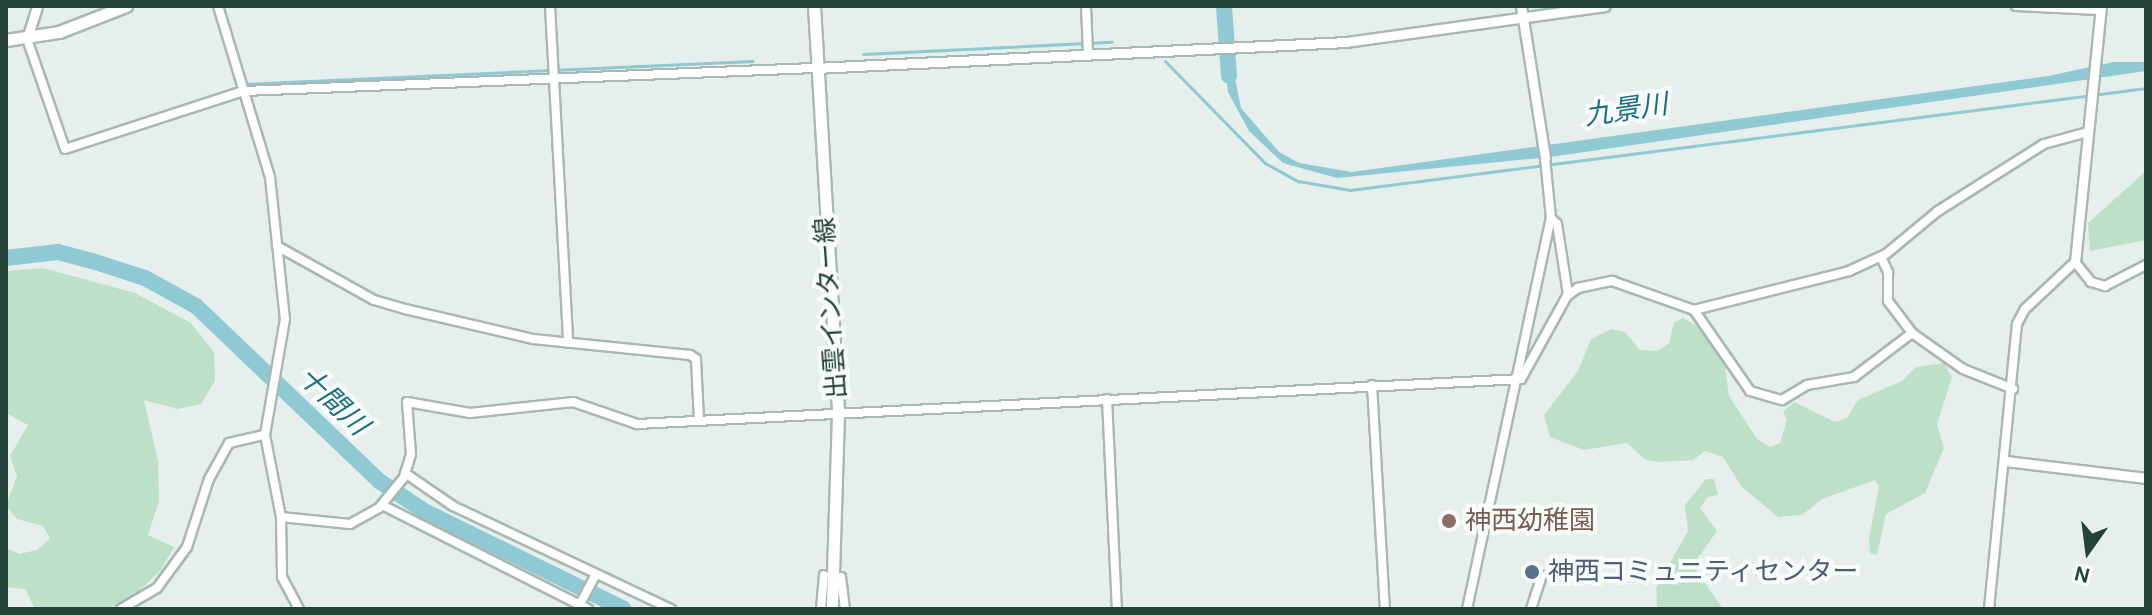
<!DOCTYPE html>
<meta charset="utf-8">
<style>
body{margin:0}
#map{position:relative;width:2152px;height:615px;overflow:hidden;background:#e6efeb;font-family:Karla,"Noto Sans JP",sans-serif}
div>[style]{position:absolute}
.green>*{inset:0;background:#bfe0c8}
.water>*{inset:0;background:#8ec9d4}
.stream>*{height:3px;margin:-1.5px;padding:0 1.5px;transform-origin:1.5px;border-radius:1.5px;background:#8ec9d4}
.river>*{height:16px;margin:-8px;padding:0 8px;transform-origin:8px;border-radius:8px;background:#8ec9d4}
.roads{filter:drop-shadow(2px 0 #a8b8b2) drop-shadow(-2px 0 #a8b8b2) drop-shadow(0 2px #a8b8b2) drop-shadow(0 -2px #a8b8b2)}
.minor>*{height:8px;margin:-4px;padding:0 4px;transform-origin:4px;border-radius:4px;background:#fff}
.tertiary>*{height:9px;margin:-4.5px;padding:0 4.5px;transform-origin:4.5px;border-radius:4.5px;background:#fff}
.secondary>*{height:11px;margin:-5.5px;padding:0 5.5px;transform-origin:5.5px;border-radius:5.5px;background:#fff}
.dots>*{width:22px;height:22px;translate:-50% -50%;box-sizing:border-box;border:4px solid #f7fbf9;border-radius:50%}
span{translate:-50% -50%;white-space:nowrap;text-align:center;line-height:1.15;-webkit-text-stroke:8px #f7fbf9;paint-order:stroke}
.street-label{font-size:26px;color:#24423a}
.education-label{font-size:26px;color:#785e54}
.left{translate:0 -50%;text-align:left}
.service-label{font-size:26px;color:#4e5e75}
.water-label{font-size:28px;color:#1c6f80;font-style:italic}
.frame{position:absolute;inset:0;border:8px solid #24423a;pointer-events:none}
.north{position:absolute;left:2048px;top:511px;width:80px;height:80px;-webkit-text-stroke:6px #f7fbf9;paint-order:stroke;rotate:194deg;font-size:22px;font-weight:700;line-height:32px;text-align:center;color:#24423a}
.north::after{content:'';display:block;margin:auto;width:28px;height:36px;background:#24423a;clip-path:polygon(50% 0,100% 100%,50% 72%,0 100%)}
</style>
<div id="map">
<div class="green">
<div style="clip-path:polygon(2146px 171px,2146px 240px,2090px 251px,2088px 223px)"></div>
<div style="clip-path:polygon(43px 268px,135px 293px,191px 323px,214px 352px,215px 381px,201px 404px,178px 409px,144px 400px,158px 461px,159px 501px,148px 535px,174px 547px,161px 570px,135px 595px,107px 609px,35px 609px,25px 589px,6px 587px,6px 548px,19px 554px,37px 550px,50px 538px,43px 526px,17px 519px,6px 506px,17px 476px,10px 456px,28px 425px,6px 413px,6px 271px)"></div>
<div style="clip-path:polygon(1683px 318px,1706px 331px,1724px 360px,1729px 396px,1757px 439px,1770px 447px,1780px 443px,1787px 420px,1783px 412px,1794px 402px,1835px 422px,1847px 418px,1858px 400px,1902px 381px,1916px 367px,1944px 363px,1952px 377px,1937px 424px,1944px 448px,1925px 493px,1886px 514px,1877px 555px,1870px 553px,1869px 539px,1879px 486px,1875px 480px,1822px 499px,1802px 515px,1778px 517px,1741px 486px,1723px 457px,1705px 451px,1693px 460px,1659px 462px,1646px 460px,1627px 443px,1584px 450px,1550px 437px,1544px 415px,1578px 371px,1591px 339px,1611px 329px,1625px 332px,1640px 350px,1658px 351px,1669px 343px,1674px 323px)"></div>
<div style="clip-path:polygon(1706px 479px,1714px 479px,1718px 495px,1708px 497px,1700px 508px,1717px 531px,1693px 565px,1723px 609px,1657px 609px,1656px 588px,1688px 531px,1685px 505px)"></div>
</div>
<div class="water">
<div style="clip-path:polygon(1230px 54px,1241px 108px,1279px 152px,1299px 163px,1352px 172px,2048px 76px,2114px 62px,2146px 62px,2146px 71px,1550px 157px,1337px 178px,1283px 163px,1249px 131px,1228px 92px,1224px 55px)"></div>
</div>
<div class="stream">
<div style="left:863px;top:54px;width:249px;rotate:-2.8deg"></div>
<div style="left:1165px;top:61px;width:143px;rotate:45.6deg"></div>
<div style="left:1265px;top:163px;width:38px;rotate:29deg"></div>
<div style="left:1298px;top:181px;width:53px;rotate:9.8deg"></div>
<div style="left:1350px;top:190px;width:803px;rotate:-7.3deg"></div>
<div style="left:245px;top:84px;width:508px;rotate:-2.6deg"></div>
</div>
<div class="river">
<div style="left:1224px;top:6px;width:70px;rotate:85.9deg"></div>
<div style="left:6px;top:258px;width:52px;rotate:-6.6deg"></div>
<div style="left:58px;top:252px;width:35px;rotate:15deg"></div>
<div style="left:92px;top:261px;width:56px;rotate:17.8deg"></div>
<div style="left:145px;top:278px;width:58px;rotate:28.8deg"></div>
<div style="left:196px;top:306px;width:253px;rotate:43.7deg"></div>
<div style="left:379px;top:481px;width:56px;rotate:33.4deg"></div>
<div style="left:426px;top:512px;width:220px;rotate:26.1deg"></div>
</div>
<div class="roads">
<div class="minor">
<div style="left:218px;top:6px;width:179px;rotate:73.1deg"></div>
<div style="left:270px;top:177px;width:143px;rotate:84deg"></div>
<div style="left:285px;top:319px;width:118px;rotate:99.8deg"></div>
<div style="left:265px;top:435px;width:84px;rotate:79deg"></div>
<div style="left:281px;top:517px;width:60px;rotate:89deg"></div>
<div style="left:282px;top:577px;width:36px;rotate:62deg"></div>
<div style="left:550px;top:6px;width:337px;rotate:86.9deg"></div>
<div style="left:1086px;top:6px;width:48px;rotate:87.6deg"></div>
<div style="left:2016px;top:6px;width:83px;rotate:2.8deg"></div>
<div style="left:27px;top:39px;width:116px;rotate:70.9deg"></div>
<div style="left:65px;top:149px;width:188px;rotate:-18deg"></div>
<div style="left:244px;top:91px;width:571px;rotate:-2.31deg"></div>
<div style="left:1551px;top:218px;width:8px;rotate:45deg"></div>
<div style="left:1557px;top:224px;width:71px;rotate:81.1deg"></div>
<div style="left:277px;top:246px;width:111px;rotate:29.1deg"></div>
<div style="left:374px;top:300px;width:32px;rotate:16deg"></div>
<div style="left:405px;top:309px;width:131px;rotate:13.2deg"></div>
<div style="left:533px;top:339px;width:158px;rotate:5.8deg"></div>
<div style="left:690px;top:355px;width:7px;rotate:34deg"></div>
<div style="left:696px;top:359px;width:62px;rotate:87.2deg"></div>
<div style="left:1881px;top:257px;width:17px;rotate:65deg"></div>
<div style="left:1888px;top:272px;width:29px;rotate:90deg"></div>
<div style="left:1888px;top:301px;width:40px;rotate:53deg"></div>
<div style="left:1912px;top:333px;width:62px;rotate:35.2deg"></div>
<div style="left:1963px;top:369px;width:54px;rotate:21.8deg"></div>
<div style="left:1694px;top:310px;width:98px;rotate:55.3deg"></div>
<div style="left:1750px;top:391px;width:33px;rotate:16deg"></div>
<div style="left:1782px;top:400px;width:29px;rotate:-31deg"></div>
<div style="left:1807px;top:385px;width:48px;rotate:-9.7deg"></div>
<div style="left:1854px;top:377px;width:73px;rotate:-37.2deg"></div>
<div style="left:1372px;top:385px;width:224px;rotate:86.7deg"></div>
<div style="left:1107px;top:399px;width:210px;rotate:87.3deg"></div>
<div style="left:405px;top:473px;width:58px;rotate:34.5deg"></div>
<div style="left:453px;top:506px;width:241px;rotate:25.3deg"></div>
<div style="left:382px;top:505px;width:231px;rotate:26.8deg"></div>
<div style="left:281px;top:517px;width:69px;rotate:5.8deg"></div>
<div style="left:350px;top:524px;width:33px;rotate:-29deg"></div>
<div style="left:379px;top:508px;width:40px;rotate:-51deg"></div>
<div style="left:404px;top:477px;width:24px;rotate:-73deg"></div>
<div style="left:411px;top:454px;width:52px;rotate:-94.4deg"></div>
<div style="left:407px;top:402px;width:64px;rotate:9.9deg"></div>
<div style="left:470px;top:413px;width:104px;rotate:-6.1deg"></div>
<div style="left:573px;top:402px;width:68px;rotate:19deg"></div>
<div style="left:637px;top:424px;width:885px;rotate:-2.91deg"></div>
<div style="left:1521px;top:379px;width:95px;rotate:-61deg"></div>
<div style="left:1567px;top:296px;width:14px;rotate:-36deg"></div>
<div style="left:1578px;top:288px;width:35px;rotate:-12deg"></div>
<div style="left:1612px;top:281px;width:87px;rotate:19.5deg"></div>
<div style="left:1694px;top:310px;width:160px;rotate:-14.1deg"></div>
<div style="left:1849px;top:271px;width:41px;rotate:-24.7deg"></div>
<div style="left:1886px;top:254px;width:67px;rotate:-39.6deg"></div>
<div style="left:1938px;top:211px;width:125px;rotate:-32.3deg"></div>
<div style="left:2044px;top:144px;width:46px;rotate:-15.3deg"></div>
<div style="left:841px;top:577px;width:32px;rotate:83deg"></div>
<div style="left:578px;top:608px;width:38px;rotate:-62deg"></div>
<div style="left:121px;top:609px;width:42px;rotate:-30.3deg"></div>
<div style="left:157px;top:588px;width:51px;rotate:-53.8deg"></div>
<div style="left:187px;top:547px;width:71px;rotate:-72.1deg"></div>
<div style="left:209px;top:479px;width:41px;rotate:-60.9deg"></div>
<div style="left:229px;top:443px;width:37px;rotate:-13deg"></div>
<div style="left:821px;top:609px;width:34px;rotate:-85deg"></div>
<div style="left:1467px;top:609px;width:400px;rotate:-77.9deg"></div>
<div style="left:1551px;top:218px;width:60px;rotate:-95.7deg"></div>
<div style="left:1531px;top:609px;width:35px;rotate:-72deg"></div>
<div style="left:1989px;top:609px;width:286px;rotate:-84.4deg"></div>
<div style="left:2017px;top:324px;width:17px;rotate:-62deg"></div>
<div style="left:2025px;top:309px;width:69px;rotate:-43.2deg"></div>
<div style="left:2075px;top:262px;width:26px;rotate:51deg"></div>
<div style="left:2091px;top:282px;width:15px;rotate:16deg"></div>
<div style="left:2105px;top:286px;width:46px;rotate:-27.1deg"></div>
</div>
<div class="tertiary">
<div style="left:1521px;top:6px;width:154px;rotate:81deg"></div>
<div style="left:27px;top:39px;width:34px;rotate:-73deg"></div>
<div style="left:815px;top:68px;width:532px;rotate:-2.8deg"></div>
<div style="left:1346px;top:42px;width:261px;rotate:-7.9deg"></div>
<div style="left:2075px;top:262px;width:257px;rotate:-84.2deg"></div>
<div style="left:2006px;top:461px;width:141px;rotate:6.9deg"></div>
</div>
<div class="secondary">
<div style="left:814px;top:6px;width:409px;rotate:86.6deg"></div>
<div style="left:838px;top:414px;width:195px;rotate:91.8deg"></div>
<div style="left:6px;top:40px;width:54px;rotate:-8.6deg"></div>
<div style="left:59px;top:32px;width:72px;rotate:-21.2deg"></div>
</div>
</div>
<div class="dots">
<div style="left:1449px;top:521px;background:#8d6e63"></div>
<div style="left:1532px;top:572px;background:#5c6f8a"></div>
</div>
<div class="street-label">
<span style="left:831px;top:308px;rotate:-94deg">出雲インター線</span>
</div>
<div class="education-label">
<span class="left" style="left:1465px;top:521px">神西幼稚園</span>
</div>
<div class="service-label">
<span class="left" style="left:1548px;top:572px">神西コミュニティセンター</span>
</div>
<div class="water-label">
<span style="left:1626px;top:110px;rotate:-8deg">九景川</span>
<span style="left:333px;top:401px;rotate:44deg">十間川</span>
</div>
<div class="frame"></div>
<div class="north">N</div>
</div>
